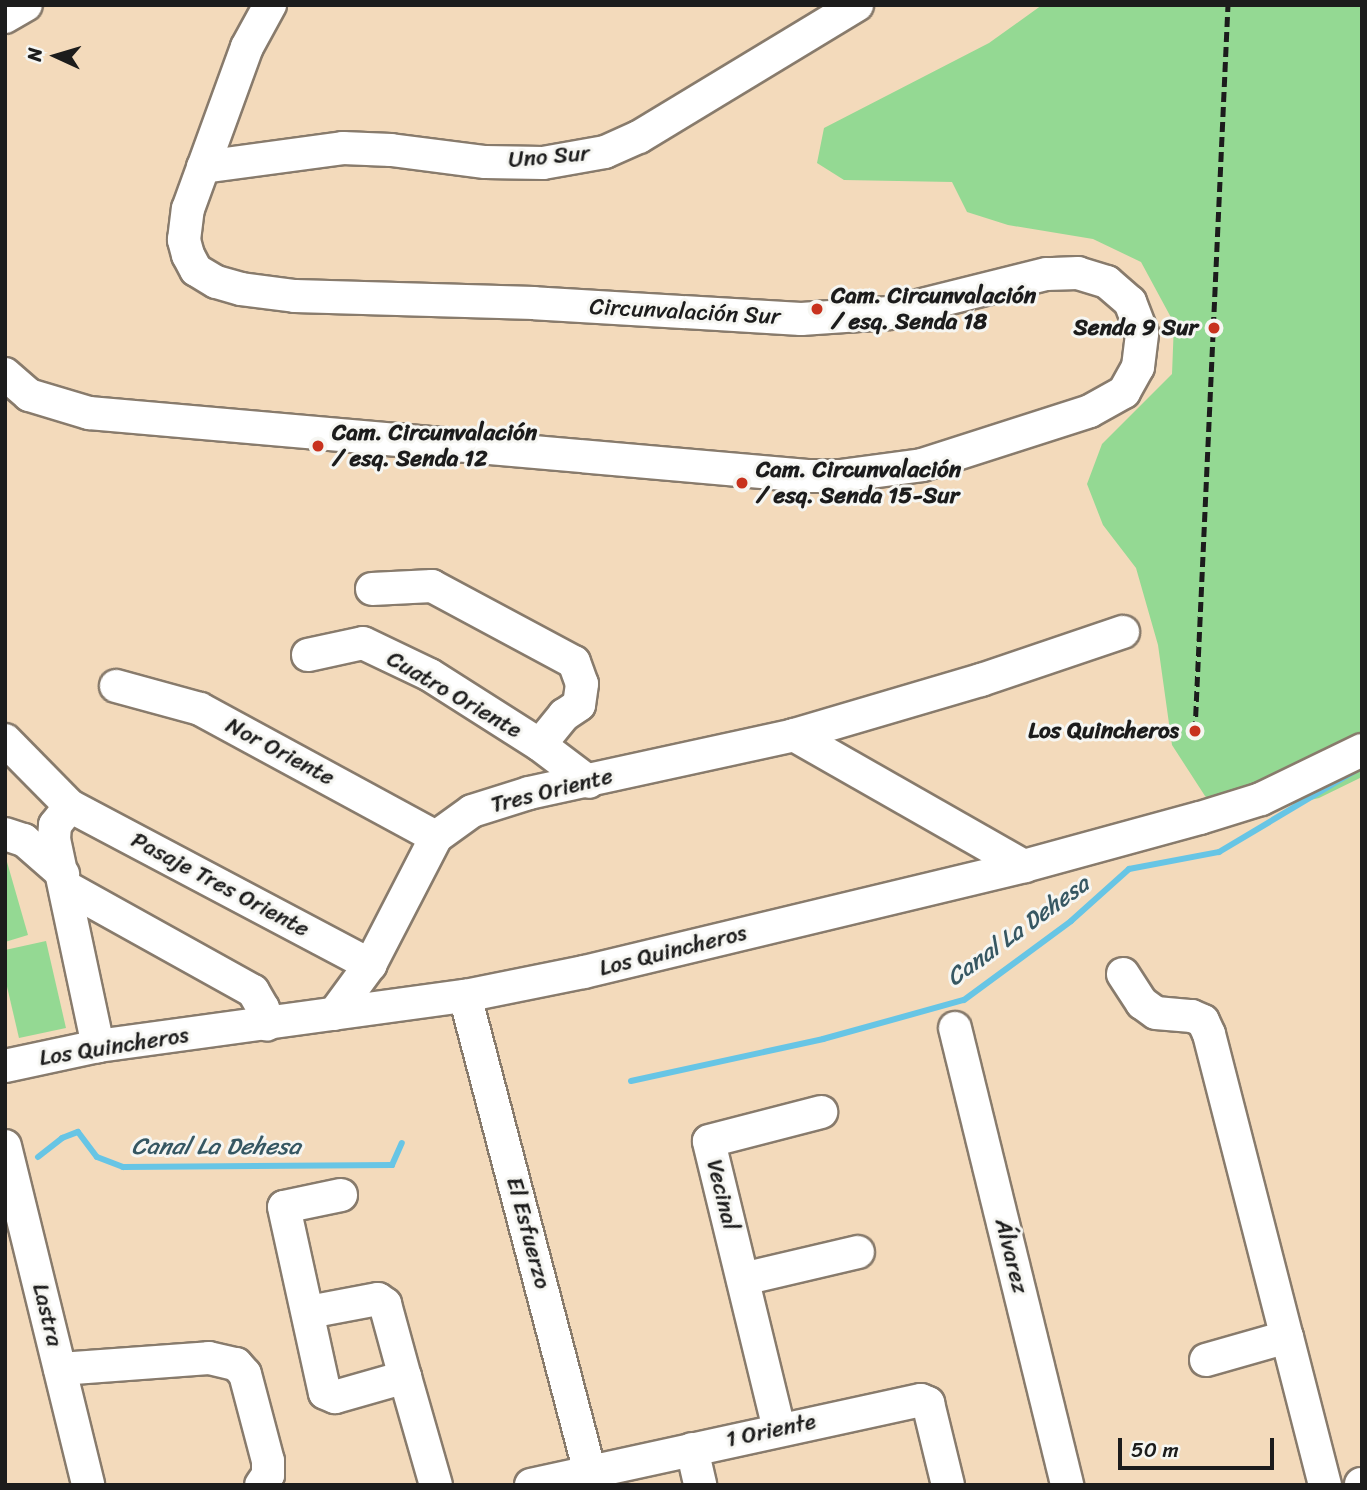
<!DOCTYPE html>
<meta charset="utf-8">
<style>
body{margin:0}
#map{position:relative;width:1367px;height:1490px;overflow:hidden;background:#f3dabb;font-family:Sriracha,sans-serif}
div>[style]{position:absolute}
.green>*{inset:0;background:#94d993}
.stream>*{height:6px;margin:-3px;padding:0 3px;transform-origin:3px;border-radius:3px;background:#67c5e5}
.roads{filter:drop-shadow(2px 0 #887b6c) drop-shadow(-2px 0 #887b6c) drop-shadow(0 2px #887b6c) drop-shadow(0 -2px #887b6c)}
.minor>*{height:32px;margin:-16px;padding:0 16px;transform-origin:16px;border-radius:16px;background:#fff}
.rail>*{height:5px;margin-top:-2.5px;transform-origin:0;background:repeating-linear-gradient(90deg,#1c1c1c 0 10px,transparent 0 15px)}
.dots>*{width:19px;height:19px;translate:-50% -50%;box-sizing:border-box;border:4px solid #f6f6f2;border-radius:50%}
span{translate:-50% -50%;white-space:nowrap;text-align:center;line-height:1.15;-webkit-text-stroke:6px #f6f6f2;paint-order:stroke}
.street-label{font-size:23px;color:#1c1c1c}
.poi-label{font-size:23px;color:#1c1c1c;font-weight:700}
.left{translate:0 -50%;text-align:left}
.right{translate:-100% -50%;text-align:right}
.water-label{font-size:24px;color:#365762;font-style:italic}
.frame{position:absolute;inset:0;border:7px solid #1c1c1c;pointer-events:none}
.north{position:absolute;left:21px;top:21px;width:70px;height:70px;-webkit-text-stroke:5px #f6f6f2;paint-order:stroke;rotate:274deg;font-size:19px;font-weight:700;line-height:28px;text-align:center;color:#1c1c1c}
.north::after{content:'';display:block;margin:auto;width:24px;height:32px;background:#1c1c1c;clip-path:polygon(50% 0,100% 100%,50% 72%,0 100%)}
.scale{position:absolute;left:1118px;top:1438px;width:156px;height:32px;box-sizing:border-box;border:4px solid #1c1c1c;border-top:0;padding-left:9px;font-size:21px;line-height:24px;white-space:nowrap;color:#1c1c1c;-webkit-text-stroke:5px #f6f6f2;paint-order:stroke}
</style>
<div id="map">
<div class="green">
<div style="clip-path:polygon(1042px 5px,1362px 5px,1362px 777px,1319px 798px,1230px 819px,1205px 796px,1172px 745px,1158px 645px,1136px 568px,1103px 525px,1087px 484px,1102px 444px,1172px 374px,1174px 323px,1141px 262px,1093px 239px,1008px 225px,967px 212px,952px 182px,844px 180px,817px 163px,824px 128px,989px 43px)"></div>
<div style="clip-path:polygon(5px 855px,28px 935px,5px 942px)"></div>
<div style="clip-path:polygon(46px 941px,66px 1028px,19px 1038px,5px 978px,5px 950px)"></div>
</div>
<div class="stream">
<div style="left:631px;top:1081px;width:197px;rotate:-12.3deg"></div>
<div style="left:823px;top:1039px;width:146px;rotate:-15.5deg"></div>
<div style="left:964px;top:1000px;width:133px;rotate:-36.4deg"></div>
<div style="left:1071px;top:921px;width:78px;rotate:-41.9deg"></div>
<div style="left:1129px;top:869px;width:92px;rotate:-10.7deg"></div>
<div style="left:1219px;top:852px;width:164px;rotate:-30.8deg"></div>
<div style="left:38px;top:1157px;width:31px;rotate:-38deg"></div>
<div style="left:62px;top:1138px;width:17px;rotate:-21deg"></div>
<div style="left:78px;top:1132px;width:31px;rotate:53deg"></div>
<div style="left:97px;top:1157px;width:28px;rotate:21deg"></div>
<div style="left:123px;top:1167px;width:269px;rotate:-0.4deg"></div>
<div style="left:392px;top:1165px;width:24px;rotate:-66deg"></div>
</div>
<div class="roads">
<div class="minor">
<div style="left:5px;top:17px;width:24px;rotate:-30deg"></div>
<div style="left:203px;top:167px;width:141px;rotate:-7.7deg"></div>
<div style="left:343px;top:148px;width:48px;rotate:2.4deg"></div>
<div style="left:391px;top:150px;width:95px;rotate:7.3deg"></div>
<div style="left:485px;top:162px;width:58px;rotate:1deg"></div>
<div style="left:543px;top:163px;width:63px;rotate:-10.1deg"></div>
<div style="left:605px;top:152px;width:37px;rotate:-24deg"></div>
<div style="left:639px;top:137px;width:255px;rotate:-31.2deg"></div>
<div style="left:5px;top:374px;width:32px;rotate:41deg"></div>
<div style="left:29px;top:395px;width:63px;rotate:16.7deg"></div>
<div style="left:89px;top:413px;width:721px;rotate:5.01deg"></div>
<div style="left:807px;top:476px;width:33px"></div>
<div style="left:840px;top:476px;width:83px;rotate:-7.6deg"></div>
<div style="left:922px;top:465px;width:176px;rotate:-17.8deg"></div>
<div style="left:1090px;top:411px;width:39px;rotate:-29deg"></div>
<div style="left:1124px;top:392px;width:29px;rotate:-61deg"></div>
<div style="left:1138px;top:367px;width:34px;rotate:-83deg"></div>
<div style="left:1142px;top:333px;width:33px;rotate:-111deg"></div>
<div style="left:1130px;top:302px;width:30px;rotate:-139deg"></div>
<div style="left:1107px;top:282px;width:30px;rotate:-163deg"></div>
<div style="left:1078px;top:273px;width:32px;rotate:178deg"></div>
<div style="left:1046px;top:274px;width:162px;rotate:166deg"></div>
<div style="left:889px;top:313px;width:88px;rotate:176.1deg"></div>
<div style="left:801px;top:319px;width:267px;rotate:-176.6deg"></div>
<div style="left:534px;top:303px;width:239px;rotate:-178.3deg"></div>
<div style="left:295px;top:296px;width:54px;rotate:-172.6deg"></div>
<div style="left:241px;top:289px;width:26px;rotate:-164deg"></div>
<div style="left:216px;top:282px;width:23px;rotate:-149deg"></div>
<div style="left:196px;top:270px;width:17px;rotate:-118deg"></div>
<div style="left:188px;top:255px;width:16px;rotate:-105deg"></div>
<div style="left:184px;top:240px;width:31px;rotate:-83deg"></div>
<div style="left:188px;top:209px;width:172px;rotate:-70deg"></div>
<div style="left:247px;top:47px;width:48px;rotate:-61.3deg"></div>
<div style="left:372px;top:589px;width:60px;rotate:-2.9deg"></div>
<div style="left:432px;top:586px;width:161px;rotate:28.2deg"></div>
<div style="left:574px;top:662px;width:23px;rotate:70deg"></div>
<div style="left:582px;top:684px;width:21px;rotate:98deg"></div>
<div style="left:579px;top:705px;width:18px;rotate:146deg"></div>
<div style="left:564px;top:715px;width:38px;rotate:129deg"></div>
<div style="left:308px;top:655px;width:56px;rotate:-12.3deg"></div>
<div style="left:363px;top:643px;width:74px;rotate:25.5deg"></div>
<div style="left:430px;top:675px;width:130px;rotate:32.5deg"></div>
<div style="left:540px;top:745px;width:61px;rotate:37.1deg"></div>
<div style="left:116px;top:686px;width:87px;rotate:15.3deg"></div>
<div style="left:200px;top:709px;width:268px;rotate:28.5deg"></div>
<div style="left:794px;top:735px;width:265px;rotate:29.7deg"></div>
<div style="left:5px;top:740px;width:93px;rotate:45.4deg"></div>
<div style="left:70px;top:806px;width:340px;rotate:27.9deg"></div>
<div style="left:70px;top:806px;width:24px;rotate:128deg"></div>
<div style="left:55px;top:825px;width:14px;rotate:94deg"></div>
<div style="left:54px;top:839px;width:212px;rotate:78deg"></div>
<div style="left:5px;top:834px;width:20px;rotate:18deg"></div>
<div style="left:24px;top:840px;width:52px;rotate:41.1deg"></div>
<div style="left:66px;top:887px;width:214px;rotate:29.1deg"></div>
<div style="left:253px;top:991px;width:20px;rotate:60deg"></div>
<div style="left:263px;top:1008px;width:17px;rotate:77deg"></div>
<div style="left:1123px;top:974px;width:35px;rotate:57deg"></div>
<div style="left:1142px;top:1003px;width:17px;rotate:36deg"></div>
<div style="left:1156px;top:1013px;width:36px;rotate:5deg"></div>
<div style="left:1192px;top:1016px;width:12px;rotate:24deg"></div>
<div style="left:1203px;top:1021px;width:14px;rotate:65deg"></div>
<div style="left:1209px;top:1034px;width:313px;rotate:75.6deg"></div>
<div style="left:465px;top:996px;width:492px;rotate:75.3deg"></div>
<div style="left:334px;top:1014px;width:61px;rotate:-53.7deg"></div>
<div style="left:370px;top:965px;width:144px;rotate:-62.7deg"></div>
<div style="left:436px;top:837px;width:44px;rotate:-35.8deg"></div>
<div style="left:472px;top:811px;width:60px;rotate:-17.5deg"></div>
<div style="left:529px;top:793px;width:271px;rotate:-12.3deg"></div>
<div style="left:794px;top:735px;width:195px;rotate:-16.4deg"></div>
<div style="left:981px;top:680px;width:150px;rotate:-18.7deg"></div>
<div style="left:955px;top:1028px;width:471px;rotate:76.2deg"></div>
<div style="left:5px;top:1066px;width:95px;rotate:-12.1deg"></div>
<div style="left:98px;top:1046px;width:370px;rotate:-7.8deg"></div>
<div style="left:465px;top:996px;width:121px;rotate:-11.4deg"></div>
<div style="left:584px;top:972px;width:453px;rotate:-13.5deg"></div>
<div style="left:1024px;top:866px;width:182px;rotate:-15.3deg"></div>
<div style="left:1200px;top:818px;width:64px;rotate:-17.3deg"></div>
<div style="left:1261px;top:799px;width:112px;rotate:-25.9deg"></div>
<div style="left:5px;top:1146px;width:349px;rotate:76.2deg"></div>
<div style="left:341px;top:1195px;width:58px;rotate:168.1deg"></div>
<div style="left:284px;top:1207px;width:190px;rotate:77.6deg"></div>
<div style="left:325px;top:1393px;width:11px;rotate:22deg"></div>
<div style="left:335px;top:1397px;width:73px;rotate:-15.9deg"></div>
<div style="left:405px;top:1377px;width:112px;rotate:74deg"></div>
<div style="left:743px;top:1279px;width:118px;rotate:-13.2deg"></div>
<div style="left:309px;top:1312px;width:70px;rotate:-10.7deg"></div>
<div style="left:378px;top:1299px;width:9px;rotate:36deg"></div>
<div style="left:385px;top:1304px;width:76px;rotate:74.7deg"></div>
<div style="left:1206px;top:1360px;width:84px;rotate:-15.9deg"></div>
<div style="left:1287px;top:1337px;width:153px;rotate:75.6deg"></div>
<div style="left:60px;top:1369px;width:149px;rotate:-4.2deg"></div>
<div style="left:209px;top:1358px;width:28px;rotate:13deg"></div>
<div style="left:236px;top:1364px;width:13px;rotate:48deg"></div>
<div style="left:245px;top:1374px;width:90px;rotate:75.2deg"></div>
<div style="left:268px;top:1461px;width:14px;rotate:90deg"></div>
<div style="left:268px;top:1475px;width:12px;rotate:125deg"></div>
<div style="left:779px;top:1429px;width:296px;rotate:-103.7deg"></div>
<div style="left:709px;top:1141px;width:116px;rotate:-14.5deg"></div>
<div style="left:692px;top:1449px;width:37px;rotate:77deg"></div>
<div style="left:1361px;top:1484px;width:1px"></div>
<div style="left:531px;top:1485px;width:399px;rotate:-12.3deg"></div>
<div style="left:921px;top:1400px;width:8px;rotate:23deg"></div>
<div style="left:928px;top:1403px;width:84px;rotate:76.3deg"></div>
</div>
</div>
<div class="rail">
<div style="left:1195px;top:731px;width:727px;rotate:-87.4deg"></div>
</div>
<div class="dots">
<div style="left:817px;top:309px;background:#c8321e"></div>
<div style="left:1214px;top:328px;background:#c8321e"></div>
<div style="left:318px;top:446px;background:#c8321e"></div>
<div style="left:742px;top:483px;background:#c8321e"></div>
<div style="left:1195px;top:731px;background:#c8321e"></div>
</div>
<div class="street-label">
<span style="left:549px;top:157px;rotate:-5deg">Uno Sur</span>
<span style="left:685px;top:312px;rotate:3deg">Circunvalación Sur</span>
<span style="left:454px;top:695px;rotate:30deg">Cuatro Oriente</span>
<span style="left:280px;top:752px;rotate:28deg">Nor Oriente</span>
<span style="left:552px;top:791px;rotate:-14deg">Tres Oriente</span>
<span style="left:220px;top:885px;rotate:28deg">Pasaje Tres Oriente</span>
<span style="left:673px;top:951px;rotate:-14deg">Los Quincheros</span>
<span style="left:114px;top:1047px;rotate:-9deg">Los Quincheros</span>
<span style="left:722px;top:1195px;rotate:76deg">Vecinal</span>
<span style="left:528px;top:1233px;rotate:75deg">El Esfuerzo</span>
<span style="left:1011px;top:1256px;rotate:76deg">Álvarez</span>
<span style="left:47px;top:1315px;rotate:76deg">Lastra</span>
<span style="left:771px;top:1431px;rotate:-12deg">1 Oriente</span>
</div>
<div class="poi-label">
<span class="left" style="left:831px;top:309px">Cam. Circunvalación<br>/ esq. Senda 18</span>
<span class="right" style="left:1198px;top:328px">Senda 9 Sur</span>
<span class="left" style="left:332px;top:446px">Cam. Circunvalación<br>/ esq. Senda 12</span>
<span class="left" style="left:756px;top:483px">Cam. Circunvalación<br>/ esq. Senda 15-Sur</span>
<span class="right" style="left:1179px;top:731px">Los Quincheros</span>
</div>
<div class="water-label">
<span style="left:1018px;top:931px;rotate:-36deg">Canal La Dehesa</span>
<span style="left:216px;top:1147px">Canal La Dehesa</span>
</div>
<div class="frame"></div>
<div class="north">N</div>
<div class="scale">50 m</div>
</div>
